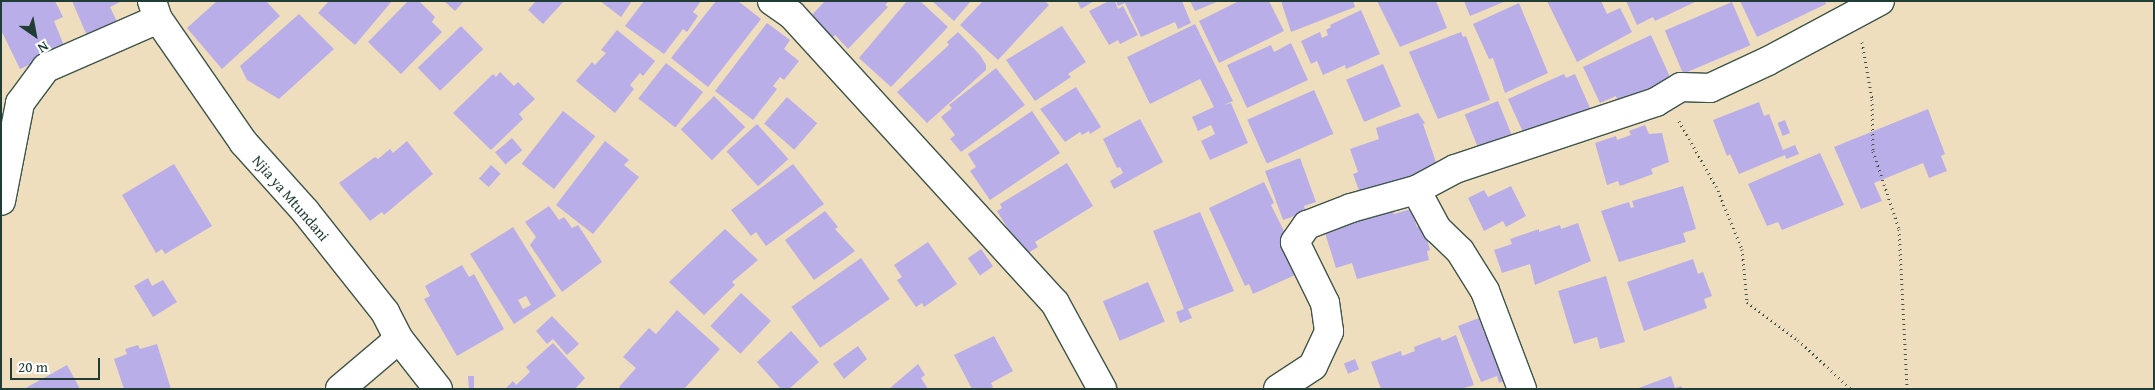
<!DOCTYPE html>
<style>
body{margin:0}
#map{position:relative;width:2155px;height:390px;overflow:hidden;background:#efdebd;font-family:"Gentium Book Plus",serif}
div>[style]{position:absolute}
.building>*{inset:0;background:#b9aee7;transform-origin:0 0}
.path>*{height:3px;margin-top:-1.5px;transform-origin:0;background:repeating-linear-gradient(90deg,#3e5549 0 1px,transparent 0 5px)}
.roads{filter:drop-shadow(1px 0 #3e5549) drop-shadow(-1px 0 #3e5549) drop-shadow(0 1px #3e5549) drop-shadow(0 -1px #3e5549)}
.minor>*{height:28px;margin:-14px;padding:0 14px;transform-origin:14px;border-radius:14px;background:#fff}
span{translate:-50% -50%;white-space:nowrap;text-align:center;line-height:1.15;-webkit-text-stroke:4.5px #fff;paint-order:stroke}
.street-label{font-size:15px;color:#1f3d34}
.frame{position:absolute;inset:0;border:2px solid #1f3d34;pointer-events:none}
.north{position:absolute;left:10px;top:10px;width:50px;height:50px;-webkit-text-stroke:4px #fff;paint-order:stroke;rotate:147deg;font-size:14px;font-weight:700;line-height:20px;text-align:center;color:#1f3d34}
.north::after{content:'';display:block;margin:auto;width:18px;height:22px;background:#1f3d34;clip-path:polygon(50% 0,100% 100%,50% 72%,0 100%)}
.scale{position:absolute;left:10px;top:358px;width:90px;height:22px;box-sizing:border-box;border:2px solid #1f3d34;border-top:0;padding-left:6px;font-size:15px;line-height:18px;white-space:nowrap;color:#1f3d34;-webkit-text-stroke:4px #fff;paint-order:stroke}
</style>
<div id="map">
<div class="building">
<div style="clip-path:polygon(1px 1px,55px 1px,63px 17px,54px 21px,65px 48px,20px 69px,1px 30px)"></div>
<div style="clip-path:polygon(72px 1px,122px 1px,110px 7px,118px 24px,88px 38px)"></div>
<div style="clip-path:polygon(217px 1px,266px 1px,280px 16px,222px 69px,187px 28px)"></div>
<div style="clip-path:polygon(329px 1px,392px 1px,355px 45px,318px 13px)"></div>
<div style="clip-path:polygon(408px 1px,419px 1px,435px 17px,432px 22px,442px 32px,401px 74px,368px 42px)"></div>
<div style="clip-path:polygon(444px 1px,464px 1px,455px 11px)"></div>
<div style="clip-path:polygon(536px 1px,564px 1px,543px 24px,528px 10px)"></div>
<div style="clip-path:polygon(600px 1px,632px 1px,621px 17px)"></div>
<div style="clip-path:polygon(644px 1px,701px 1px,693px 12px,698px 16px,687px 32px,683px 29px,664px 54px,625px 26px)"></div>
<div style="clip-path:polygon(716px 1px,738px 1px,761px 19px,708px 87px,671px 58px)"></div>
<div style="clip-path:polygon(825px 1px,889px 1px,885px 5px,888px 7px,848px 49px,835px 35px,831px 39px,809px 18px)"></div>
<div style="clip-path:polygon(907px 1px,920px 1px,948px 27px,891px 87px,859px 58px)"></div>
<div style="clip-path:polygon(932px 1px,971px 1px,954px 21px)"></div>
<div style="clip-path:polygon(983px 1px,1045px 1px,1049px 5px,998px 60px,960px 25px)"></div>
<div style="clip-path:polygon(1077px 1px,1094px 1px,1081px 9px)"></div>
<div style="clip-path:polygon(1109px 1px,1115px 1px,1118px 9px,1123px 6px,1138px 35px,1120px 44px,1118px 40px,1109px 45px,1089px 11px)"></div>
<div style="clip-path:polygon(1116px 1px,1182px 1px,1191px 23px,1178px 29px,1175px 22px,1141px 37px,1125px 3px,1118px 6px)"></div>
<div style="clip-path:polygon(1190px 1px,1219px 1px,1195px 11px)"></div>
<div style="clip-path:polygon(1239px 1px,1269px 1px,1284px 31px,1219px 63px,1199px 21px)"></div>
<div style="clip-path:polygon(1281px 1px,1353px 1px,1355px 7px,1291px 32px)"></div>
<div style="clip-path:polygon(1377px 1px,1436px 1px,1447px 28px,1400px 47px)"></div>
<div style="clip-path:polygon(1464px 1px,1506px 1px,1470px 16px)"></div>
<div style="clip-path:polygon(1547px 1px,1601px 1px,1607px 14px,1620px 8px,1632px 32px,1577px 62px)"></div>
<div style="clip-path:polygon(1626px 1px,1697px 1px,1655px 21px,1653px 17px,1637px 25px)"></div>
<div style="clip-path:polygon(1740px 1px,1825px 1px,1826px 4px,1757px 37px)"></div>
<div style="left:1732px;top:2px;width:47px;height:73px;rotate:67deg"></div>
<div style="clip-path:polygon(1519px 3px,1548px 73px,1505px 93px,1493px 58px,1489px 59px,1473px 24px)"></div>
<div style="clip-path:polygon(1361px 10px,1380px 54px,1346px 69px,1345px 65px,1323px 75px,1317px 61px,1311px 64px,1301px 41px,1320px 32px,1322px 38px,1328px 35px,1326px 30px,1331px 27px,1330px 25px)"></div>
<div style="clip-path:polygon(299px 14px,334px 49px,279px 99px,247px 80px,240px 66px)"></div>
<div style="clip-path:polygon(767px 23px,790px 40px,784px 49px,799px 61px,784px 80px,780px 77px,773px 86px,777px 89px,753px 120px,715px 91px)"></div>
<div style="clip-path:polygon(1195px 24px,1233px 101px,1224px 105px,1231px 103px,1248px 143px,1210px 160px,1201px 141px,1215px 134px,1211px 125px,1198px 131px,1192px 117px,1214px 107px,1200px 79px,1150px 104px,1127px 57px)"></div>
<div style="left:461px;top:26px;width:32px;height:60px;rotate:46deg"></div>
<div style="clip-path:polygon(1062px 26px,1086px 62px,1068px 74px,1071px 77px,1035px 101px,1006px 60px)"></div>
<div style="clip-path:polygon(617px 30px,655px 61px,643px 76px,640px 73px,630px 85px,634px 89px,615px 113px,576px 81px,592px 62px,595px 65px,606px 53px,601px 50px)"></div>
<div style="clip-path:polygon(958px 32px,980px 55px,986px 65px,986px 70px,927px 123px,897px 92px,949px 45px,947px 42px)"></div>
<div style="clip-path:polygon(1461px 32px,1463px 37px,1466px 36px,1490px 100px,1438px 119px,1409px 52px)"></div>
<div style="clip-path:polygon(1651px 35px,1671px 79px,1618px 103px,1616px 96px,1600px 103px,1583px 67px)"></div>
<div style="clip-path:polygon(1291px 43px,1308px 80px,1247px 108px,1227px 65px,1271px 45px,1274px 52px)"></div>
<div style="left:666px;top:63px;width:47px;height:45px;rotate:38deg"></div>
<div style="left:1383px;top:64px;width:46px;height:40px;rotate:67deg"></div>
<div style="clip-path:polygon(996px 68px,1025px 105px,961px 152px,950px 139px,955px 135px,941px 117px,952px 108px,949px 105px)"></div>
<div style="clip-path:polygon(500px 72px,514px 86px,518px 82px,535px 99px,519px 114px,523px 119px,491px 150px,453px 113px,493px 74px,496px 77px)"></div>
<div style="clip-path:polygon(1564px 74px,1566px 78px,1575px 74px,1591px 110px,1527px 141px,1508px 99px)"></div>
<div style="clip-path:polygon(1076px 87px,1101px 127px,1090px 134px,1089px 131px,1082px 135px,1080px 132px,1065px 142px,1040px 109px)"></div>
<div style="left:1314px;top:90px;width:48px;height:73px;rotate:66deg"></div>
<div style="left:714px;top:96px;width:44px;height:47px;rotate:45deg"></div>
<div style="left:787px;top:97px;width:40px;height:35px;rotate:41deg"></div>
<div style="left:1498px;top:101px;width:41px;height:36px;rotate:68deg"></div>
<div style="clip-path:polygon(1759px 102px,1764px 116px,1769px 114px,1783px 150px,1795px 145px,1799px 154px,1786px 159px,1785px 155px,1739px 174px,1730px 154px,1727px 156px,1713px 120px)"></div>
<div style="clip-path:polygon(1928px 109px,1945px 154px,1941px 156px,1947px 171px,1929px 178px,1923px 163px,1874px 183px,1882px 201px,1861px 209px,1834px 147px)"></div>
<div style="left:563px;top:111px;width:41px;height:67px;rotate:38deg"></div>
<div style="clip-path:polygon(1032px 111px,1060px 153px,990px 200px,970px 171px,976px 167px,968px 154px)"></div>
<div style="clip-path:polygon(1418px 113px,1425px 123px,1423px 124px,1438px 168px,1361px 196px,1353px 174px,1358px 172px,1350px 149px,1379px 139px,1376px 128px)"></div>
<div style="clip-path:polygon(1140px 119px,1163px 162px,1114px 189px,1110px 181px,1123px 173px,1120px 167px,1117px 168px,1103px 139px)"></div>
<div style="left:1785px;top:120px;width:14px;height:8px;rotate:69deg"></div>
<div style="left:757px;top:124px;width:47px;height:41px;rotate:48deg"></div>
<div style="clip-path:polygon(1645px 125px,1649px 134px,1662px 133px,1669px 162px,1651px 169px,1653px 174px,1620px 186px,1618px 181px,1607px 185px,1595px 143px,1616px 136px,1617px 140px,1631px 135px,1629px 131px)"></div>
<div style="left:512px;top:138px;width:16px;height:22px;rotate:50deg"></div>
<div style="clip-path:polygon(407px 141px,433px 174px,384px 215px,382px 212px,370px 221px,339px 183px,375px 157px,378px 159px,390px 149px,393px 153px)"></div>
<div style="clip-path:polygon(605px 141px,629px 160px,624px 165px,639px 177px,593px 234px,556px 205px)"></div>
<div style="clip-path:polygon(1820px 153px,1844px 205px,1782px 230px,1778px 222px,1767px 226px,1748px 184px)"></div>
<div style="clip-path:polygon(1300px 158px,1316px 202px,1304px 206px,1306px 212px,1283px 220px,1265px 171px)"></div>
<div style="clip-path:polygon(1067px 163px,1093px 206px,1035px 242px,1038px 247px,1028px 253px,1023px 246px,1020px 248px,997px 211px,1002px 208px,1000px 204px)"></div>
<div style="clip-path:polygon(174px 164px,212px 226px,165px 254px,162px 249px,156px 253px,122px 195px)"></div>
<div style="clip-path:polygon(793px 164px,824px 204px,766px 246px,756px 232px,751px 236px,731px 210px)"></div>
<div style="left:491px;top:165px;width:13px;height:18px;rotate:42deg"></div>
<div style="clip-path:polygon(1264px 182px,1274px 203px,1271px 205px,1304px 271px,1253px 294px,1249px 284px,1245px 286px,1209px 208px)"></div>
<div style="clip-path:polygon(1511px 186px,1526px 216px,1506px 227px,1503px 221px,1484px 231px,1468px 198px,1484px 190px,1488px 197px)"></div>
<div style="clip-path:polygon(1683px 186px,1696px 229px,1683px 233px,1686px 242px,1619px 262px,1601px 211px,1629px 202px,1631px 208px,1634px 207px,1632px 201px)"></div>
<div style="clip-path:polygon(549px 206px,559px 220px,564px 217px,572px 228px,578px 225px,602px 262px,562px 292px,530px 245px,536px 237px,525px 222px)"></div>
<div style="clip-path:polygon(1392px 206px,1394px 214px,1411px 209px,1417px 227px,1423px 225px,1430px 250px,1427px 251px,1429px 260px,1357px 279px,1352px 263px,1336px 268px,1325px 233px,1333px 230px,1331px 225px,1365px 214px,1366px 219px,1376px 216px,1375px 211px)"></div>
<div style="clip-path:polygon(825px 211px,838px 227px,835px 229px,855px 251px,814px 280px,785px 240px)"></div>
<div style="clip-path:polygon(1200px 212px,1234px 291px,1188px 309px,1192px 318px,1180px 323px,1176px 312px,1184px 309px,1153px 231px)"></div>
<div style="clip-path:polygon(1578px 223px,1591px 261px,1535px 285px,1530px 264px,1502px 273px,1494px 250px,1512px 244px,1510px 239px,1539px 229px,1539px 232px,1560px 225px,1561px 229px)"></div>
<div style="clip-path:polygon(evenodd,513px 227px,556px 296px,514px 324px,470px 254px,513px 227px,526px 296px,531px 305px,523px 309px,518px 300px,526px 296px)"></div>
<div style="clip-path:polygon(725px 229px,758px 260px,732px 282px,735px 285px,704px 315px,669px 282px)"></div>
<div style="clip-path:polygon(928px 242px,957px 284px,924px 307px,922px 303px,916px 307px,897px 280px,902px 277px,894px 265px)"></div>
<div style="left:981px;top:249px;width:21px;height:16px;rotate:55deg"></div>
<div style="left:861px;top:258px;width:50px;height:85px;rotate:55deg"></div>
<div style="clip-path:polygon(1693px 259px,1698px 274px,1703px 272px,1712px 296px,1704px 299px,1707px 308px,1644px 331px,1627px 282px)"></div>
<div style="clip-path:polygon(462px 265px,469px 277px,474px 274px,504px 329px,457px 356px,424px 299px,430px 296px,425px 286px)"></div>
<div style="clip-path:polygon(1606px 276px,1625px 342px,1600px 349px,1597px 337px,1574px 344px,1558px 291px)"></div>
<div style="clip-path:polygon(148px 278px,152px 286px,163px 280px,177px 302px,153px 317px,134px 286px)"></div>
<div style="left:1148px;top:282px;width:43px;height:49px;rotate:67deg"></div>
<div style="left:741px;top:293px;width:41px;height:45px;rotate:43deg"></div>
<div style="clip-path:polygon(677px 310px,720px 349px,684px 389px,621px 389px,619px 387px,636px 368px,623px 357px,649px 328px,656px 334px)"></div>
<div style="clip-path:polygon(552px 316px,579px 344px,567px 355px,553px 339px,547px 344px,536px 331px)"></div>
<div style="clip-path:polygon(1479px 318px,1484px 333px,1487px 331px,1506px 380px,1499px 383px,1497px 376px,1481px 382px,1458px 326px)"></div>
<div style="clip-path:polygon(791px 331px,819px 362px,789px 389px,781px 389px,757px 362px)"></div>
<div style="clip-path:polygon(1456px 335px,1474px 385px,1461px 389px,1381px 389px,1371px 362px,1401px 351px,1402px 356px,1415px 351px,1414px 347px,1440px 337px,1442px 341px)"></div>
<div style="clip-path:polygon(994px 336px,1013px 371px,991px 383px,993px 387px,990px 389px,972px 389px,954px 355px)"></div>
<div style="clip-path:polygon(553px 343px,585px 378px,575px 389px,505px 389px,513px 381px,516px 385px,530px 372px,526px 367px)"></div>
<div style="clip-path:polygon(157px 344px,171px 389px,124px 389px,114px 359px,127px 354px,125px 349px,138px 345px,140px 349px)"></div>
<div style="clip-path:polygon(858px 346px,867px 359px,844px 379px,833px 364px)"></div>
<div style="left:1355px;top:359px;width:11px;height:12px;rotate:68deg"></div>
<div style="clip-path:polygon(918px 364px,925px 375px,921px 378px,928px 389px,889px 389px)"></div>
<div style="clip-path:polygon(67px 365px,80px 389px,24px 389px)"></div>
<div style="clip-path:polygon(468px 376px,474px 376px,474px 389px,469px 389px)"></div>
<div style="clip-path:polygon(1671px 376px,1675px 388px,1681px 386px,1683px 389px,1636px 389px)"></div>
</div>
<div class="path">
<div style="left:1862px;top:42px;width:58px;rotate:80deg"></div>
<div style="left:1872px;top:99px;width:52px;rotate:88.9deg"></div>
<div style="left:1873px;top:151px;width:82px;rotate:71.6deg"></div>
<div style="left:1899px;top:229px;width:160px;rotate:87.1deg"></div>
<div style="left:1679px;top:121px;width:75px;rotate:60.4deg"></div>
<div style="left:1716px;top:186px;width:68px;rotate:67.6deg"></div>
<div style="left:1742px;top:249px;width:53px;rotate:84.6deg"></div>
<div style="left:1747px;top:302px;width:64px;rotate:36.7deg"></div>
<div style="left:1798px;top:340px;width:72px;rotate:42.8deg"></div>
</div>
<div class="roads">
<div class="minor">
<div style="left:152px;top:1px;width:19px;rotate:72deg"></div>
<div style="left:158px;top:19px;width:151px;rotate:55.3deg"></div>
<div style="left:244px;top:143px;width:91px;rotate:48.1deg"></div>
<div style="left:305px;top:211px;width:129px;rotate:51.6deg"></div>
<div style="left:385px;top:312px;width:30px;rotate:63deg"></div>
<div style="left:399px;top:339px;width:63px;rotate:52deg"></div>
<div style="left:772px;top:1px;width:24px;rotate:35deg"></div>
<div style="left:792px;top:15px;width:390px;rotate:47.6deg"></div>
<div style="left:1055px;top:303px;width:98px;rotate:61.3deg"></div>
<div style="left:1px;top:201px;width:100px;rotate:-79deg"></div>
<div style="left:20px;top:103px;width:44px;rotate:-53.4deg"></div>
<div style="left:46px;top:68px;width:122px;rotate:-23.6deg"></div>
<div style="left:340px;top:389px;width:77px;rotate:-40.3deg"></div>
<div style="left:1278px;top:389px;width:42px;rotate:-33.3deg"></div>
<div style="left:1313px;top:366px;width:38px;rotate:-65deg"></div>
<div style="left:1329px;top:331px;width:28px;rotate:-98deg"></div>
<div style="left:1325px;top:303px;width:68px;rotate:-116.2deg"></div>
<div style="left:1295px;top:242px;width:21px;rotate:-55deg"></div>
<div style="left:1307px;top:225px;width:47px;rotate:-21.1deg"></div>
<div style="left:1351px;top:208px;width:67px;rotate:-15.5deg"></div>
<div style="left:1522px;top:389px;width:105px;rotate:-110.7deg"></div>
<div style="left:1485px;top:291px;width:47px;rotate:-122deg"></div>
<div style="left:1460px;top:251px;width:32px;rotate:-136deg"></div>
<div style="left:1437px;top:229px;width:44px;rotate:-118.3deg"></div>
<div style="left:1416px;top:190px;width:44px;rotate:-28.3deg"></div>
<div style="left:1455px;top:169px;width:212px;rotate:-18.4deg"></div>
<div style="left:1656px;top:102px;width:29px;rotate:-31deg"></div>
<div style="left:1681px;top:87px;width:29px;rotate:2deg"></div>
<div style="left:1710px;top:88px;width:64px;rotate:-25deg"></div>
<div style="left:1768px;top:61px;width:127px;rotate:-28.2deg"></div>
</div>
</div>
<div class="street-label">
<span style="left:291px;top:198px;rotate:49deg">Njia ya Mtundani</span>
</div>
<div class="frame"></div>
<div class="north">N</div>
<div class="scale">20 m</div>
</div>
